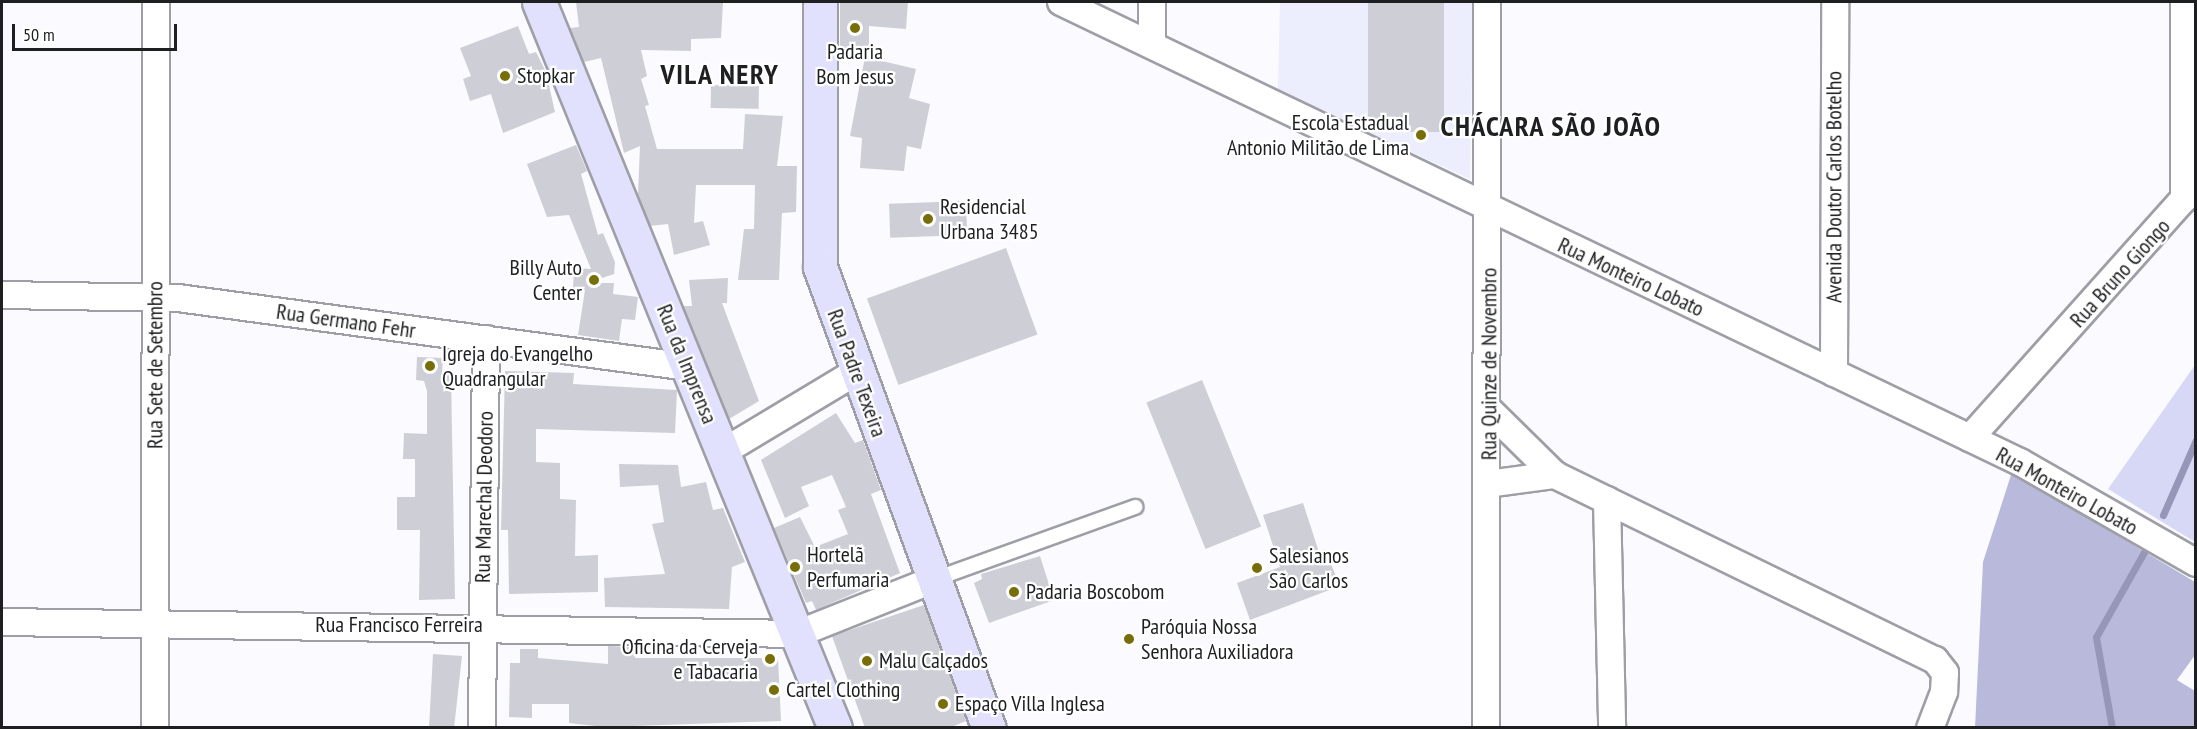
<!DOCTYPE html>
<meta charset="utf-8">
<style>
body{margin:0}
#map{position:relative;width:2197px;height:729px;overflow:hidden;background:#fafaff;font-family:"PT Sans Narrow",sans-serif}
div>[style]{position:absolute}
.built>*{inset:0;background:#ecedfd}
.green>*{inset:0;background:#d7d8f5}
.forest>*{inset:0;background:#b8b9db}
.stream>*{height:7px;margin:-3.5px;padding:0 3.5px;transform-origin:3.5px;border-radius:3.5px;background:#9697b8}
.building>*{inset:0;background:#cecfd6;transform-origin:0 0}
.roads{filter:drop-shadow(2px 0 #9e9fa6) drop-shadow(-2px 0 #9e9fa6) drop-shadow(0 2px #9e9fa6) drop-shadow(0 -2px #9e9fa6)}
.lane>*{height:14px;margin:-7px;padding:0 7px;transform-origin:7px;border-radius:7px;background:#fff}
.street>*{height:26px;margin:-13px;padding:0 13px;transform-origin:13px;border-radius:13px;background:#fff}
.secondary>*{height:33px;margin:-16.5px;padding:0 16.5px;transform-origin:16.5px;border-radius:16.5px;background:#e1e1fe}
.dots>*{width:16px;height:16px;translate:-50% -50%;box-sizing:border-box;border:3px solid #fff;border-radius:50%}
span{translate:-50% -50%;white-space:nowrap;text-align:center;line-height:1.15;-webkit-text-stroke:4.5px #fff;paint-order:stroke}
.poi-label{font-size:22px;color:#1e1f21}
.left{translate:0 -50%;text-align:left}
.right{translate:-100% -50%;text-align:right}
.street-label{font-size:22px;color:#1e1f21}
.district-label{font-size:28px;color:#1e1f21;font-weight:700;letter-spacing:1.5px}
.frame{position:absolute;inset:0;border:3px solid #1e1f21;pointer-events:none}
.scale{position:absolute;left:12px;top:24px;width:165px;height:27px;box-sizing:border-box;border:3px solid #1e1f21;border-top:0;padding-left:8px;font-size:18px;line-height:21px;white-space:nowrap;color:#1e1f21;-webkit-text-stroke:4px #fff;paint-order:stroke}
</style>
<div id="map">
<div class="built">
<div style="clip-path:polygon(1280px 2px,1473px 2px,1470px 179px,1278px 91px)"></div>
</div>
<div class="green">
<div style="clip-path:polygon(2195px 365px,2195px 542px,2108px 489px)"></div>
</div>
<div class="forest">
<div style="clip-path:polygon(2012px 472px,2195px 582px,2195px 655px,2177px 680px,2195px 691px,2195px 727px,1975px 728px,1983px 562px)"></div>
</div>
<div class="stream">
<div style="left:2163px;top:515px;width:82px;rotate:-66.3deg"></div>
<div style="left:2112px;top:728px;width:92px;rotate:-100deg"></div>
<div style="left:2096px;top:637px;width:103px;rotate:-60.5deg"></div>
</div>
<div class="building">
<div style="clip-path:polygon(576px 2px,723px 3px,721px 38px,691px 39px,691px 51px,641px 50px,647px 76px,641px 79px,649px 105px,645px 106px,657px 149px,743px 149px,745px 114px,783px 116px,777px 166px,797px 166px,796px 212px,782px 213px,779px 280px,738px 280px,744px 229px,754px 229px,755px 185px,696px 185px,694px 223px,703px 221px,710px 245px,674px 255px,668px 224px,650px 226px,638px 194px,640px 146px,624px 153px,601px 58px,584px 62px,570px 28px,579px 27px)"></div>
<div style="clip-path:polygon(840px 2px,908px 2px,906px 29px,869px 26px,869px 51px,840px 50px)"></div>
<div style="left:1368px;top:2px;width:76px;height:130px"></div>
<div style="clip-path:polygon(518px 26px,529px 54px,536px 52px,546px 72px,555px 112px,503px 133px,491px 94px,470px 101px,463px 79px,471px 76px,460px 48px)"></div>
<div style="clip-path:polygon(865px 57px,916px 69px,909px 98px,930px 104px,921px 149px,907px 146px,904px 171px,860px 168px,862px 138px,850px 136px)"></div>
<div style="left:711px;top:85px;width:48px;height:23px;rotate:1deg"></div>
<div style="clip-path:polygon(576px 145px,587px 171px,581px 174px,598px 235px,603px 233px,615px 262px,614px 274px,596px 280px,593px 274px,595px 283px,614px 283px,613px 294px,638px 297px,635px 320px,622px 319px,619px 341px,578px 335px,585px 290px,573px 289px,574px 268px,591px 269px,569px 215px,547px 217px,527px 164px)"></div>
<div style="left:966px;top:201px;width:34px;height:77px;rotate:88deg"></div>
<div style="left:1006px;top:248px;width:92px;height:148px;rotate:70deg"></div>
<div style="clip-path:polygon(728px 278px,727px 303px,722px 303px,759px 401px,729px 419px,683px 306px,692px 306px,689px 280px)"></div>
<div style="clip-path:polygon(417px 357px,443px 358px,442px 373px,451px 374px,455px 599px,419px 600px,420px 530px,397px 530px,397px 497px,415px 497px,415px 459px,403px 459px,404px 433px,427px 434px,427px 391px,424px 381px,416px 380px)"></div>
<div style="clip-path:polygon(505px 371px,574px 373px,573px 384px,677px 390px,675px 433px,536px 429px,536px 462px,560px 463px,560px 499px,576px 500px,575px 556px,598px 555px,598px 592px,509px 594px,508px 530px,501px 530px)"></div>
<div style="left:1202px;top:380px;width:158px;height:60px;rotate:68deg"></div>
<div style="clip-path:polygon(836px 413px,855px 443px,863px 440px,881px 490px,871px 494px,900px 573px,816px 610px,812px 601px,806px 603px,774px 528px,800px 517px,815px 547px,848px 534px,838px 510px,846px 507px,832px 475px,801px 487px,809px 506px,785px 518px,761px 460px)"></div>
<div style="clip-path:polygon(619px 464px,678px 465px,681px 487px,706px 482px,713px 510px,723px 508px,745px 562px,732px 567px,729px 609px,605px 607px,604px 578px,665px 574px,652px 524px,664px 522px,658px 485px,620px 487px)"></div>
<div style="clip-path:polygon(1303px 503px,1319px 552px,1325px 549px,1340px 586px,1250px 620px,1237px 583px,1280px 567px,1263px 515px)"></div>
<div style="clip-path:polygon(1040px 556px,1054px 600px,989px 623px,974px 583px,982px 579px,981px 574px)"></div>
<div style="clip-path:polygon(924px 605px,966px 721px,949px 728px,865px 728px,832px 636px)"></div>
<div style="clip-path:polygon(608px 646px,636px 647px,635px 658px,778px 658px,781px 721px,604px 727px,569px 723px,569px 704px,532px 704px,532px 718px,509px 717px,510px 663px,520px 663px,520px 649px,538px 649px,538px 658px,608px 664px)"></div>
<div style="clip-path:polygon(433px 654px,462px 656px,454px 728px,429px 728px)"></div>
</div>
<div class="roads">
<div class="lane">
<div style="left:935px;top:579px;width:213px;rotate:-19.8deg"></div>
</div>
<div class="street">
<div style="left:1061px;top:2px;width:1064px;rotate:25.63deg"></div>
<div style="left:2020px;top:462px;width:203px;rotate:29.8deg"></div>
<div style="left:1152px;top:43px;width:41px;rotate:-90deg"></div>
<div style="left:2px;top:295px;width:176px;rotate:1deg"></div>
<div style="left:178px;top:298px;width:515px;rotate:7.7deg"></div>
<div style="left:1834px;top:373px;width:371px;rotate:-89.8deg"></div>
<div style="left:1488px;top:409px;width:94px;rotate:44.6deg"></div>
<div style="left:1555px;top:475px;width:423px;rotate:26deg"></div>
<div style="left:1935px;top:660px;width:16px;rotate:52deg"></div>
<div style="left:1945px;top:673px;width:19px;rotate:93deg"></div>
<div style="left:1944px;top:692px;width:39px;rotate:111deg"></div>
<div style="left:1970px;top:438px;width:321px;rotate:-48.2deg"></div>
<div style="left:2184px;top:199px;width:197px;rotate:-90deg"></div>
<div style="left:723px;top:452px;width:155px;rotate:-31deg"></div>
<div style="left:1488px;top:484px;width:68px;rotate:-7.7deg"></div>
<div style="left:1607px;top:500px;width:228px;rotate:88.7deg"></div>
<div style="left:2px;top:622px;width:795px;rotate:0.86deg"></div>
<div style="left:797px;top:634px;width:146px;rotate:-21.7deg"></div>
<div style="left:155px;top:728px;width:726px;rotate:-89.92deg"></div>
<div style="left:482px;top:728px;width:389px;rotate:-89.4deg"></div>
<div style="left:1486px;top:728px;width:726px;rotate:-89.92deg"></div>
</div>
<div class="secondary">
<div style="left:539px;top:2px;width:784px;rotate:67.82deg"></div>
<div style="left:820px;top:2px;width:265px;rotate:90deg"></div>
<div style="left:820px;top:267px;width:491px;rotate:69.9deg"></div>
</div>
</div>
<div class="dots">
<div style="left:855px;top:28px;background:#776d09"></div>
<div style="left:505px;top:76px;background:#776d09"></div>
<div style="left:1421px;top:135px;background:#776d09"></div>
<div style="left:928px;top:219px;background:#776d09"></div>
<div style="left:594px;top:280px;background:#776d09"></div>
<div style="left:430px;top:366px;background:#776d09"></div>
<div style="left:795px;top:567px;background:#776d09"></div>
<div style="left:1257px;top:568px;background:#776d09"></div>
<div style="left:1014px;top:592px;background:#776d09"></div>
<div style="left:1129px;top:639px;background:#776d09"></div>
<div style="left:770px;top:659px;background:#776d09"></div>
<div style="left:867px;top:661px;background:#776d09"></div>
<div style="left:774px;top:690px;background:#776d09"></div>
<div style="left:943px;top:704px;background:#776d09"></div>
</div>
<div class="poi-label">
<span style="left:855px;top:64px">Padaria<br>Bom Jesus</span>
<span class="left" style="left:517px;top:76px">Stopkar</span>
<span class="right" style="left:1409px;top:135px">Escola Estadual<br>Antonio Militão de Lima</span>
<span class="left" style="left:940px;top:219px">Residencial<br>Urbana 3485</span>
<span class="right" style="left:582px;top:280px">Billy Auto<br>Center</span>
<span class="left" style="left:442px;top:366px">Igreja do Evangelho<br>Quadrangular</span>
<span class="left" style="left:807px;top:567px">Hortelã<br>Perfumaria</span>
<span class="left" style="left:1269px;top:568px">Salesianos<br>São Carlos</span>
<span class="left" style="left:1026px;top:592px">Padaria Boscobom</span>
<span class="left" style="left:1141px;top:639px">Paróquia Nossa<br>Senhora Auxiliadora</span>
<span class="right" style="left:758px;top:659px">Oficina da Cerveja<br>e Tabacaria</span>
<span class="left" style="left:879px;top:661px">Malu Calçados</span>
<span class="left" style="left:786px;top:690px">Cartel Clothing</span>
<span class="left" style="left:955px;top:704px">Espaço Villa Inglesa</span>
</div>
<div class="street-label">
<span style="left:1834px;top:187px;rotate:-90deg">Avenida Doutor Carlos Botelho</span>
<span style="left:2120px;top:273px;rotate:-48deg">Rua Bruno Giongo</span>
<span style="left:1631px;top:277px;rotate:25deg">Rua Monteiro Lobato</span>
<span style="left:346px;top:321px;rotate:8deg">Rua Germano Fehr</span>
<span style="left:687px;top:364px;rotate:68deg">Rua da Imprensa</span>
<span style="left:1489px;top:364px;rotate:-90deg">Rua Quinze de Novembro</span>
<span style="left:155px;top:365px;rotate:-90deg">Rua Sete de Setembro</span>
<span style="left:857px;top:373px;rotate:70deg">Rua Padre Texeira</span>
<span style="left:2067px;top:491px;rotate:29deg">Rua Monteiro Lobato</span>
<span style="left:484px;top:497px;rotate:-89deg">Rua Marechal Deodoro</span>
<span style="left:399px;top:625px">Rua Francisco Ferreira</span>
</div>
<div class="district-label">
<span style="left:720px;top:74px">VILA NERY</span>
<span style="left:1551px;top:126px">CHÁCARA SÃO JOÃO</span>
</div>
<div class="frame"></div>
<div class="scale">50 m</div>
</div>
